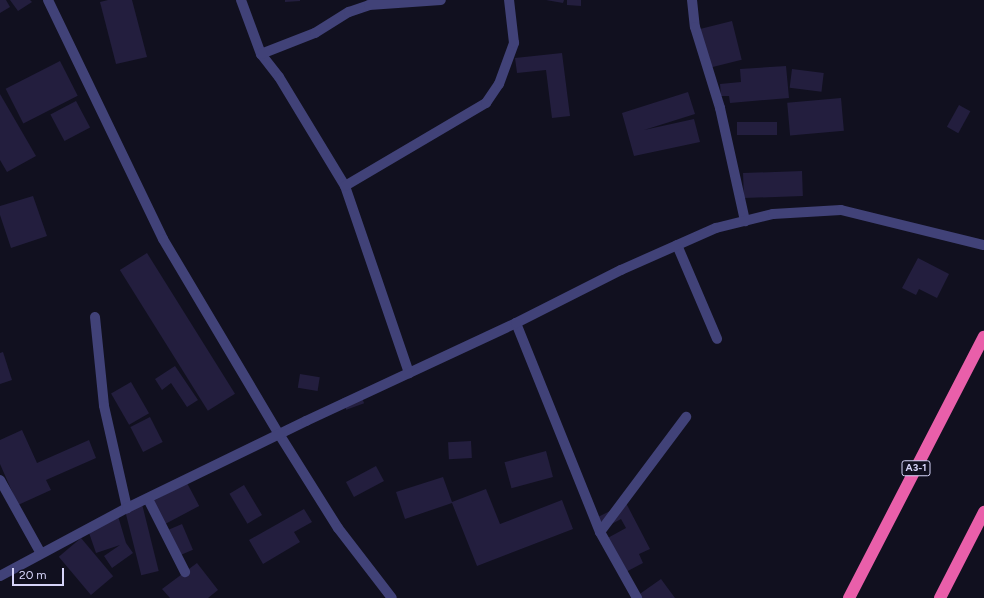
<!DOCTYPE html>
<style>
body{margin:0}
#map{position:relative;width:984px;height:598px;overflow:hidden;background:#11101f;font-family:Figtree,sans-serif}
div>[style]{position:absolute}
.building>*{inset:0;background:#231e3e;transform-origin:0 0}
.minor>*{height:10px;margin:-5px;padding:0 5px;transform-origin:5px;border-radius:5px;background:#414278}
.highway>*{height:12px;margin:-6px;padding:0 6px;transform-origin:6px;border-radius:6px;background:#e95faa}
span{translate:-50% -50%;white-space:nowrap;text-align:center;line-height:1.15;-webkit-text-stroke:3px #11101f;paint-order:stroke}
.shield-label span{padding:1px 3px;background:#11101f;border:1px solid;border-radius:3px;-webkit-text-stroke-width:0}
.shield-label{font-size:10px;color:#d6d4f9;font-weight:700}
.scale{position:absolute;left:12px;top:568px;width:52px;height:18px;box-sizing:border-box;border:2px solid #d6d4f9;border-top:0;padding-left:5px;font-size:12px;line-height:14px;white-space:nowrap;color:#d6d4f9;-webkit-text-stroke:3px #11101f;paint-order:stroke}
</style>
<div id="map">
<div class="building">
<div style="clip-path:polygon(0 0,6px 0,10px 7px,0 13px)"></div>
<div style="clip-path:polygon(10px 0,30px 0,32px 2px,18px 11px)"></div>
<div style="clip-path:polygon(108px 0,132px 0,147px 57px,116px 64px,100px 2px)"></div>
<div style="clip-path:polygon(285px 0,300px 0,300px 1px,285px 2px)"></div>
<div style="clip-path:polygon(546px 0,564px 0,563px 3px)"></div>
<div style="clip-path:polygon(567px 0,581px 0,581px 6px,567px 5px)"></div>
<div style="left:732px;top:21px;width:40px;height:35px;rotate:76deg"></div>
<div style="clip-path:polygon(562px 53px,570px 116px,552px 118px,546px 70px,517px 73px,515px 58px)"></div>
<div style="left:60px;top:61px;width:39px;height:61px;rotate:63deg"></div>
<div style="clip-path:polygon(786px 66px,789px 98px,730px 103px,729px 96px,721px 96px,720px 84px,741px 82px,740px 69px)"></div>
<div style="left:792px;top:69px;width:32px;height:19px;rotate:7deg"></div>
<div style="clip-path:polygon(688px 92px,695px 114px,644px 130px,694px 119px,700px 142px,634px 156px,622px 113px)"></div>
<div style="clip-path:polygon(0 94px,36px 156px,7px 172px,0 160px)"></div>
<div style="left:841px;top:98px;width:33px;height:54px;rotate:85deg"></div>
<div style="left:76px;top:101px;width:30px;height:29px;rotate:62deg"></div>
<div style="left:959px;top:105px;width:13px;height:25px;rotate:29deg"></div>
<div style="left:777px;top:122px;width:13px;height:40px;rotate:90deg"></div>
<div style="left:802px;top:171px;width:25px;height:59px;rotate:88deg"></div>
<div style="clip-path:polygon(33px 196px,47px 236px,11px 248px,0 215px,0 206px)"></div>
<div style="left:147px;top:253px;width:166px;height:32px;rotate:58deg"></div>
<div style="clip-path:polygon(918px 258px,949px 274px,937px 298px,919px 289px,916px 295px,902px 288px)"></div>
<div style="clip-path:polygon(3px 352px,12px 380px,0 384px,0 353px)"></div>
<div style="clip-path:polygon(175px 366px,198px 400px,187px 407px,171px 383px,162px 390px,155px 379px)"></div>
<div style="left:300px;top:374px;width:20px;height:14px;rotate:9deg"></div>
<div style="left:131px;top:382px;width:36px;height:23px;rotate:60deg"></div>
<div style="left:360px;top:392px;width:12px;height:19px;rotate:70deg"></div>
<div style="left:150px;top:417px;width:28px;height:22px;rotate:63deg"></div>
<div style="clip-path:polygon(22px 430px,37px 463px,89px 440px,96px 458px,46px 480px,51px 490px,18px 505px,0 464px,0 440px)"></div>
<div style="left:471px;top:441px;width:17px;height:23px;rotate:87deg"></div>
<div style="left:546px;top:451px;width:27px;height:43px;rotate:75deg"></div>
<div style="left:376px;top:466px;width:17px;height:34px;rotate:62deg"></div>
<div style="clip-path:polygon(443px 477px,452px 502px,486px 489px,500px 524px,562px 500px,573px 529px,477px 566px,452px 503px,405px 519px,396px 492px)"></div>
<div style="left:187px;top:483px;width:26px;height:45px;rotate:62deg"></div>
<div style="left:244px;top:485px;width:35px;height:17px;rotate:59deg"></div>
<div style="clip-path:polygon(626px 503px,650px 549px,639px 554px,643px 563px,622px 574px,604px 540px,626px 528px,621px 519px,602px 529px,596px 518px)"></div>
<div style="left:142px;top:504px;width:69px;height:18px;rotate:76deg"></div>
<div style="clip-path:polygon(304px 509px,312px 522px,294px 532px,300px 542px,263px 564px,249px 540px)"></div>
<div style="clip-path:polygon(118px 516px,126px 543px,133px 553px,112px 568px,104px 556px,120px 545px,96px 553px,87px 527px)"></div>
<div style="left:182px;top:524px;width:28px;height:21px;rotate:67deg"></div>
<div style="left:81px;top:538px;width:50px;height:29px;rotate:50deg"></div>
<div style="clip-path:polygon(197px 563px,218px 590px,208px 598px,170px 598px,162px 589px)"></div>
<div style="clip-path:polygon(661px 579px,675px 598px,634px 598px)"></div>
</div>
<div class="minor">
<div style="left:48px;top:0;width:265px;rotate:64.3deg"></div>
<div style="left:163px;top:239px;width:227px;rotate:59.3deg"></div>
<div style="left:279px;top:434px;width:111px;rotate:57.9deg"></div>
<div style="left:338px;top:528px;width:88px;rotate:52.4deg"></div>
<div style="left:241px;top:0;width:58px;rotate:69.7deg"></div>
<div style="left:261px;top:54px;width:29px;rotate:52deg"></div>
<div style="left:279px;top:77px;width:127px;rotate:58.8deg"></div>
<div style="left:345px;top:186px;width:198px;rotate:71.1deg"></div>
<div style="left:692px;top:0;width:27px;rotate:84deg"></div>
<div style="left:695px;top:27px;width:85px;rotate:72.8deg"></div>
<div style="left:720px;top:108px;width:116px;rotate:77.5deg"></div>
<div style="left:261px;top:54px;width:58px;rotate:-21.3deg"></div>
<div style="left:315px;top:33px;width:40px;rotate:-32deg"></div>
<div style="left:349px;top:12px;width:21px;rotate:-19deg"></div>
<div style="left:369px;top:5px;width:72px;rotate:-4deg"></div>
<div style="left:345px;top:186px;width:164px;rotate:-30.5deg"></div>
<div style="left:486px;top:103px;width:23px;rotate:-56deg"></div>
<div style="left:499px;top:84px;width:44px;rotate:-69.9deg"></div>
<div style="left:514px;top:43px;width:43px;rotate:-96.6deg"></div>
<div style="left:677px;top:245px;width:102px;rotate:66.9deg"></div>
<div style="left:95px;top:317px;width:89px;rotate:84.2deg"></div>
<div style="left:104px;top:406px;width:105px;rotate:77.3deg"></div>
<div style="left:516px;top:323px;width:225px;rotate:68.1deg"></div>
<div style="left:600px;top:532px;width:76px;rotate:60.7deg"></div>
<div style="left:0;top:480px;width:82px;rotate:60.9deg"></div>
<div style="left:148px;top:499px;width:82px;rotate:63.1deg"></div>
<div style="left:600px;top:532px;width:144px;rotate:-53.2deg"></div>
<div style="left:0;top:576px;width:144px;rotate:-28.2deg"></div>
<div style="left:127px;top:508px;width:199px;rotate:-25.9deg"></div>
<div style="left:306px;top:421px;width:232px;rotate:-25deg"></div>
<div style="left:516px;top:323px;width:118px;rotate:-26.8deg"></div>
<div style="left:621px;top:270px;width:104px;rotate:-23.9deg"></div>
<div style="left:716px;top:228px;width:59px;rotate:-13.8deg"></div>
<div style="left:773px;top:214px;width:68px;rotate:-3.4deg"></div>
<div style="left:841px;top:210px;width:147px;rotate:13.8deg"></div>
</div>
<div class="highway">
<div style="left:849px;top:598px;width:294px;rotate:-62.7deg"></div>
<div style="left:940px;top:598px;width:97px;rotate:-62.9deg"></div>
</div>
<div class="shield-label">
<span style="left:916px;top:468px">A3-1</span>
</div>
<div class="scale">20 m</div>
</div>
